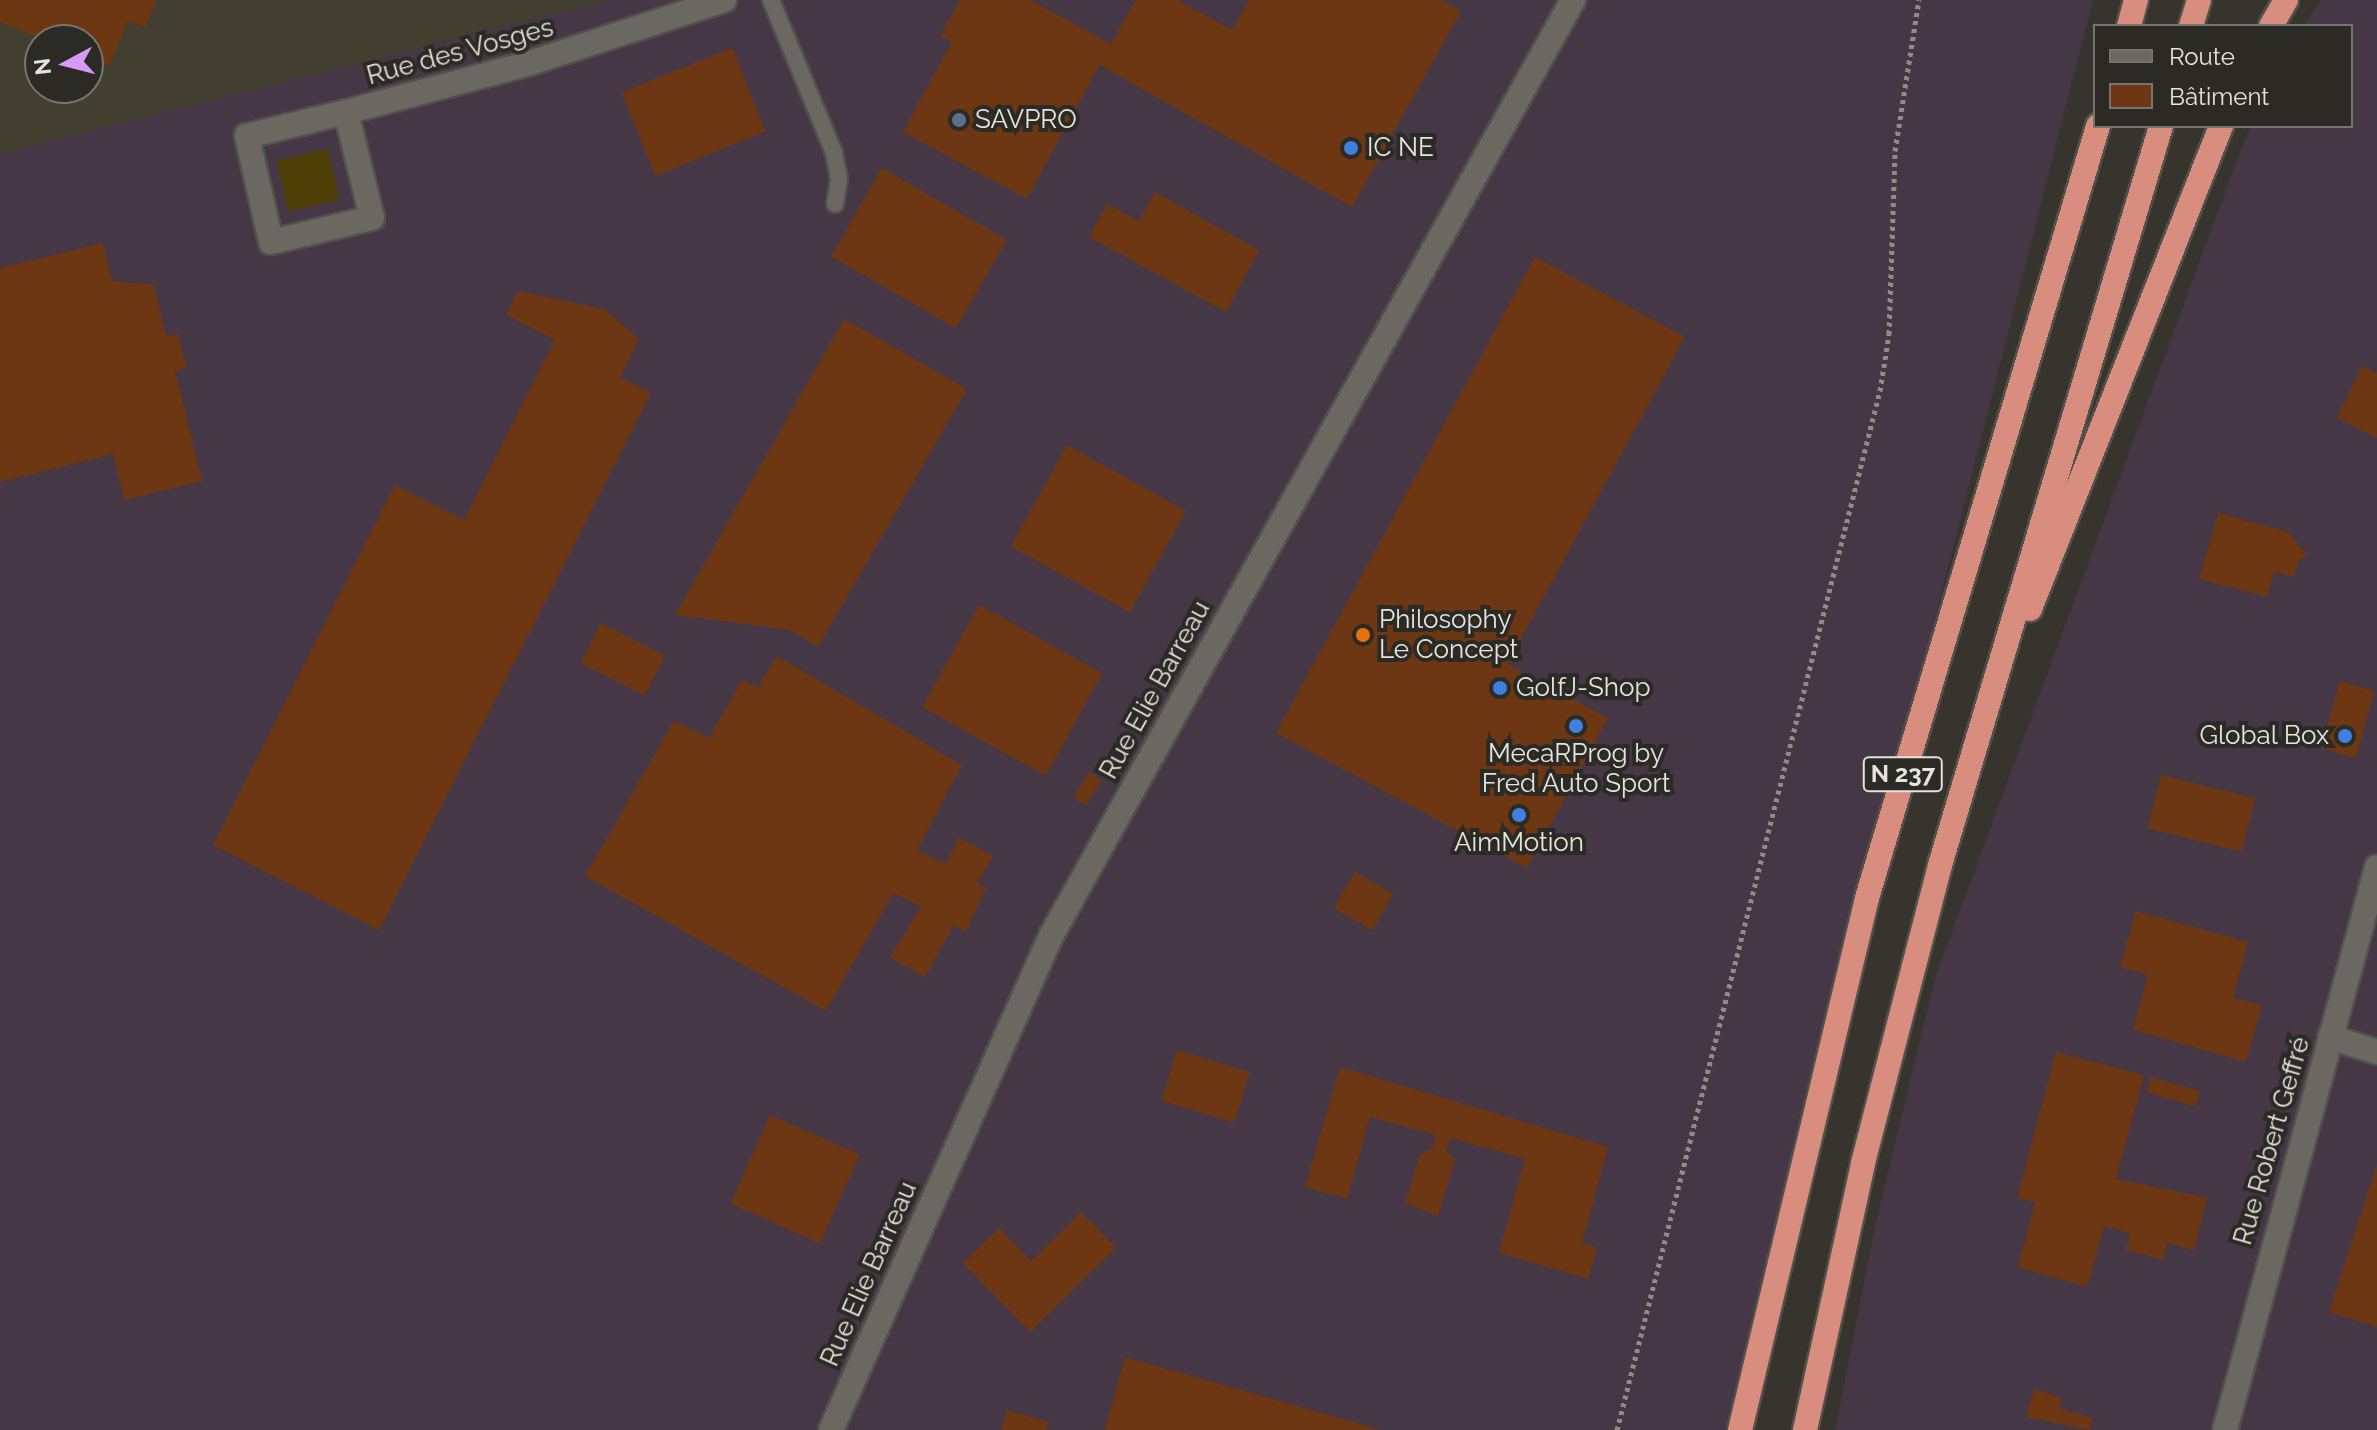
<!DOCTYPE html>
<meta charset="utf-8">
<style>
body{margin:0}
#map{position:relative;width:2377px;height:1430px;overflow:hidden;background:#37342d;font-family:Raleway,sans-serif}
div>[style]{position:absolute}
.built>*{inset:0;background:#423e30}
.industrial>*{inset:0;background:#453745}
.green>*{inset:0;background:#4d3f05;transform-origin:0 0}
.building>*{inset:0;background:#6d3713;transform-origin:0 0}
.path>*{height:5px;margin-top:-2.5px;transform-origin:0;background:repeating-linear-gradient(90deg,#8f8d87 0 4px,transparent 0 8px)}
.roads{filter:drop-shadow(2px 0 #51504a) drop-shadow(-2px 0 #51504a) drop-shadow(0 2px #51504a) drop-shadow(0 -2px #51504a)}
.lane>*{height:16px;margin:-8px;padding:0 8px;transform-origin:8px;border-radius:8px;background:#6a6860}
.street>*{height:24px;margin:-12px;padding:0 12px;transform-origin:12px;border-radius:12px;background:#6a6860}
.highway>*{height:24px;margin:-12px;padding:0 12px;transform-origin:12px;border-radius:12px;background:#d88d7e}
.dots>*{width:22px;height:22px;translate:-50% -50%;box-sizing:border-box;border:4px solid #2c2a24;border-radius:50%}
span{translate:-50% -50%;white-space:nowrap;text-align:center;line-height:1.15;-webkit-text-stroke:8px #2c2a24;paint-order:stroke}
.shield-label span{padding:2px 6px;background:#2c2a24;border:2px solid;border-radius:6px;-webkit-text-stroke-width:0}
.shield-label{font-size:24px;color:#e4e3de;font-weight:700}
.street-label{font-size:26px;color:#e4e3de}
.poi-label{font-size:26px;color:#e4e3de}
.left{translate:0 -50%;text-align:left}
.right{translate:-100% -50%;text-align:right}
.legend{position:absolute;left:2093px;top:24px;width:260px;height:104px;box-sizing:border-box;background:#2c2a24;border:2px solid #76746e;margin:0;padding:10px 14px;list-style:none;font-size:24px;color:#e4e3de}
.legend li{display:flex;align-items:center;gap:16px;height:40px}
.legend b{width:40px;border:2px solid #76746e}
.north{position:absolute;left:24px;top:24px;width:80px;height:80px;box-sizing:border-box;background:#2c2a24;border:2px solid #76746e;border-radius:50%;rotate:263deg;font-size:22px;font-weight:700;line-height:32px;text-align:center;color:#e4e3de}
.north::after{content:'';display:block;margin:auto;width:28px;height:36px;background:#d99af7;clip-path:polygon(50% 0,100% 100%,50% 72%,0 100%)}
</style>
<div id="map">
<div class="built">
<div style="clip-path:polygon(evenodd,0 0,610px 0,0 156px,0 0,40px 40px,88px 40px,88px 88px,40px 88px,40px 40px)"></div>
</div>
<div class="industrial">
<div style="clip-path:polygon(610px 0,2093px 0,1728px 1430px,0 1430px,0 154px)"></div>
<div style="clip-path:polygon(2321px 0,2377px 0,2377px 1430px,1835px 1430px,1876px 1222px,1935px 978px,2243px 144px,2251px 126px,2351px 126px,2351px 26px,2304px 26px)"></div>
</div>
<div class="green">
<div style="left:328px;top:149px;width:52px;height:53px;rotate:77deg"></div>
</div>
<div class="building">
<div style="clip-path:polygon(0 0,157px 0,145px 27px,128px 21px,109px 66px,88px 58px,88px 40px,44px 40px,0 22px)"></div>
<div style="clip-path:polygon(960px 0,1030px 0,1111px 44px,1136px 0,1177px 0,1232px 30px,1249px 0,1442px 0,1461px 11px,1352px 207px,1099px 65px,1027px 199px,903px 132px,952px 41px,940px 36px)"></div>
<div style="left:732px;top:48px;width:90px;height:119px;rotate:68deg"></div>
<div style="left:882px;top:168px;width:144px;height:102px;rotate:30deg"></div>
<div style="clip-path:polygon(1155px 192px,1259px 250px,1226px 312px,1089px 237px,1107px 204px,1139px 221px)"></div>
<div style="clip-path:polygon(103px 243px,112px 281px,154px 285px,166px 336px,178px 334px,186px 368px,175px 371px,202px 481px,124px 500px,113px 454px,0 482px,0 268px)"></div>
<div style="clip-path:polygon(1535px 257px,1685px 337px,1507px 664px,1608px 718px,1527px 868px,1276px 733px)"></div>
<div style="clip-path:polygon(518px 291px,604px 309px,639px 339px,620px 377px,651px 393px,379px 930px,213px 845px,395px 485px,464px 520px,555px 340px,506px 315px)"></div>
<div style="clip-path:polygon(844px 319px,967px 389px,818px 647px,790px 630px,675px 615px)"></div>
<div style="clip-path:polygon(2362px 366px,2377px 373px,2377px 438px,2337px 418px)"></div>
<div style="left:1067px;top:445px;width:136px;height:116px;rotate:29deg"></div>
<div style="clip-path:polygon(2218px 513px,2288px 532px,2307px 555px,2298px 562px,2294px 577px,2274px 572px,2267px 597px,2199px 579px)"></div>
<div style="left:979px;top:605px;width:141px;height:117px;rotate:29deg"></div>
<div style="left:601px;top:623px;width:72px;height:45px;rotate:27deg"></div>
<div style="clip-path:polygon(777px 656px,962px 765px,917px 850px,945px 864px,959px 838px,993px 856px,977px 883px,986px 888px,966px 932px,954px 925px,925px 977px,890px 957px,921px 907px,893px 893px,826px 1011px,585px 876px,674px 721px,709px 738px,742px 680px,758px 688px)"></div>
<div style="left:2340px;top:681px;width:36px;height:70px;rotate:16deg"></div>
<div style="left:1089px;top:772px;width:15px;height:30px;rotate:32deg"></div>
<div style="left:2161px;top:775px;width:97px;height:55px;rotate:14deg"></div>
<div style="left:1355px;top:872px;width:44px;height:42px;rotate:30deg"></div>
<div style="clip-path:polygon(2136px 911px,2248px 942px,2233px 998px,2262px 1005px,2246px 1062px,2133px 1030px,2148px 975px,2120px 967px)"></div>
<div style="left:1177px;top:1050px;width:76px;height:53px;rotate:17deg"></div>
<div style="clip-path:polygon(2056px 1052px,2144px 1075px,2116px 1179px,2207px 1198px,2194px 1250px,2167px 1243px,2163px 1260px,2126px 1250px,2130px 1233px,2104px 1226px,2087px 1287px,2018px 1267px,2035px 1202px,2017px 1198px)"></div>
<div style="clip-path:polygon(1340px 1067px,1608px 1147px,1582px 1243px,1597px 1248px,1588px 1279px,1499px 1253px,1525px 1159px,1450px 1138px,1446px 1151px,1455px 1160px,1438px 1216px,1405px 1203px,1420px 1154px,1432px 1149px,1436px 1135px,1370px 1117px,1347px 1199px,1305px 1187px)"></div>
<div style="left:2151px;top:1077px;width:51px;height:16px;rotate:16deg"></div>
<div style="left:770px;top:1115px;width:98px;height:97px;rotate:24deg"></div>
<div style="clip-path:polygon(2376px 1167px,2377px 1167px,2377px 1327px,2329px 1312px)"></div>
<div style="clip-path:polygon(1081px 1212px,1116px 1248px,1030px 1332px,963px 1263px,999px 1228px,1031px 1261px)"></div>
<div style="clip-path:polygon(1125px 1357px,1378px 1429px,1378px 1430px,1105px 1430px)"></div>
<div style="clip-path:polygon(2034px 1389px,2062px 1398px,2059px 1408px,2093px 1418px,2089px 1430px,2026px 1417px)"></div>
<div style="clip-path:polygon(1007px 1410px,1049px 1422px,1046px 1430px,1001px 1430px)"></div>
</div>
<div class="path">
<div style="left:1617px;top:1430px;width:1072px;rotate:-75.8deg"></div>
<div style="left:1880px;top:391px;width:58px;rotate:-81deg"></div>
<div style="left:1889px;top:334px;width:183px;rotate:-88.1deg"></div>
<div style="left:1895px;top:151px;width:153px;rotate:-81deg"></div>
</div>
<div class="roads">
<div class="lane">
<div style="left:771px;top:0;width:165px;rotate:67.6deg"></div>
<div style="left:834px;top:153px;width:26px;rotate:79deg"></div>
<div style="left:839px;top:179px;width:25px;rotate:99deg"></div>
</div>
<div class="street">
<div style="left:346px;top:112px;width:109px;rotate:76.2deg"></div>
<div style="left:372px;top:218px;width:104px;rotate:166.6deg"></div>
<div style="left:271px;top:242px;width:109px;rotate:-102.8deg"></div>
<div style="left:247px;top:136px;width:102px;rotate:-13.6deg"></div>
<div style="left:346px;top:112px;width:190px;rotate:-14.9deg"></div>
<div style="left:530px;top:63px;width:204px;rotate:-18deg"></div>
<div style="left:2330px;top:1037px;width:49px;rotate:17.7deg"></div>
<div style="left:831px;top:1430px;width:541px;rotate:-65.99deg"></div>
<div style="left:1051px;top:936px;width:1072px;rotate:-60.85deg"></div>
<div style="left:2225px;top:1430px;width:583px;rotate:-74.89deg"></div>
</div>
<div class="highway">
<div style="left:2129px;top:26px;width:27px;rotate:-75deg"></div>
<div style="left:2191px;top:26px;width:27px;rotate:-73deg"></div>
<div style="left:2271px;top:26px;width:30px;rotate:-60deg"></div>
<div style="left:2030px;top:609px;width:519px;rotate:-68.42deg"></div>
<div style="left:1740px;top:1430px;width:547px;rotate:-76.57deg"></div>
<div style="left:1867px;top:898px;width:806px;rotate:-73.34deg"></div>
<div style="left:1805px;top:1430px;width:273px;rotate:-77.7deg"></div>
<div style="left:1863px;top:1163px;width:308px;rotate:-75.5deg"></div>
<div style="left:1940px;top:865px;width:771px;rotate:-73.35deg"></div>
</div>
</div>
<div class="dots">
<div style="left:959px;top:120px;background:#5c6f8a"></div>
<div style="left:1351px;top:148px;background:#3f7fe0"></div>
<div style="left:1363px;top:635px;background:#e8710a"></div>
<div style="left:1500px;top:688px;background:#3f7fe0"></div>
<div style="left:1576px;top:726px;background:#3f7fe0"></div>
<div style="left:2345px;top:736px;background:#3f7fe0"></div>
<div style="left:1519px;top:815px;background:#3f7fe0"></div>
</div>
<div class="shield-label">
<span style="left:1903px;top:774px">N 237</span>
</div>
<div class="street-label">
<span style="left:460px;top:52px;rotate:-15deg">Rue des Vosges</span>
<span style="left:1155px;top:690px;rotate:-61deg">Rue Elie Barreau</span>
<span style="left:2272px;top:1141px;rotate:-74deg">Rue Robert Geffré</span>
<span style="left:869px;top:1274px;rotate:-66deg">Rue Elie Barreau</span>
</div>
<div class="poi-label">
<span class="left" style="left:975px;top:120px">SAVPRO</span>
<span class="left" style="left:1367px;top:148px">IC NE</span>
<span class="left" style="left:1379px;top:635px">Philosophy<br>Le Concept</span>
<span class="left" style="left:1516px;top:688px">GolfJ-Shop</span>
<span class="right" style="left:2329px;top:736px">Global Box</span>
<span style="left:1576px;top:769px">MecaRProg by<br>Fred Auto Sport</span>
<span style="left:1519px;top:843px">AimMotion</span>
</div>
<ul class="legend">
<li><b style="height:10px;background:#6a6860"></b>Route</li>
<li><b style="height:22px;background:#6d3713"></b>Bâtiment</li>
</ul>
<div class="north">N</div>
</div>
